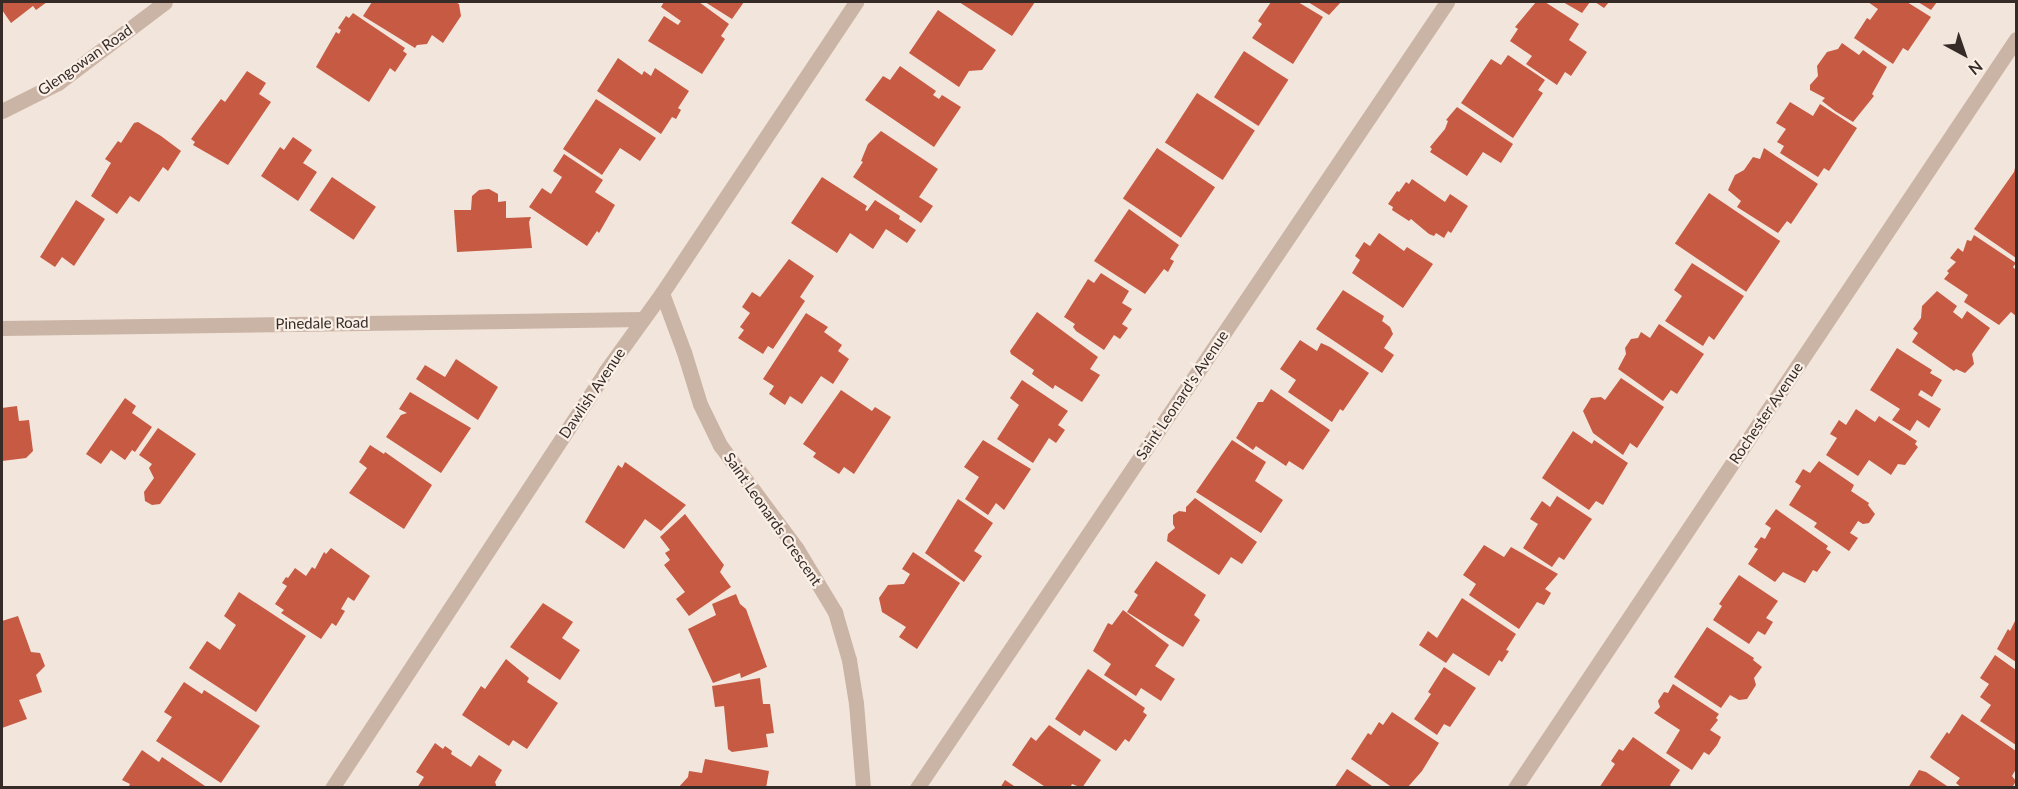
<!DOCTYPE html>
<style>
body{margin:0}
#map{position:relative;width:2018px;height:789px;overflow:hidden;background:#f2e5db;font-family:Lato,sans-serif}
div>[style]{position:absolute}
.building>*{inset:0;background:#c75a43;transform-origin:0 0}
.minor>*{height:15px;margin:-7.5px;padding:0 7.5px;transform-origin:7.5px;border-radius:7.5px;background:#cab4a6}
span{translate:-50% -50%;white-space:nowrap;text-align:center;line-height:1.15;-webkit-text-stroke:4.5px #faf0e7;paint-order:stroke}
.street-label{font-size:15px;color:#362b27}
.frame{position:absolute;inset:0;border:3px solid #362b27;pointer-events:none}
.north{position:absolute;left:1934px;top:24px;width:60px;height:60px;-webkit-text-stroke:4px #faf0e7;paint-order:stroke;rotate:140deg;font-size:16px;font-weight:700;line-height:24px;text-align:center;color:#362b27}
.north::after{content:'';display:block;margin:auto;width:21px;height:27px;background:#362b27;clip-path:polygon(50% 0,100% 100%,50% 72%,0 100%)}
</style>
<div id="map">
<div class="building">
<div style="clip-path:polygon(2px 2px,47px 2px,36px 10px,33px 6px,11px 23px,2px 10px)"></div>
<div style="clip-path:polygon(372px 2px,455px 2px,459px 4px,461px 16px,443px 43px,432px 35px,427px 44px,417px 45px,415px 48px,363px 16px)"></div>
<div style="clip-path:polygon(664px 2px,699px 2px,729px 24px,721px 36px,725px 39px,702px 74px,648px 41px,664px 16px,678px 25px,681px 21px,661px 7px)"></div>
<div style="clip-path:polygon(705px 2px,744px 2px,732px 19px)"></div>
<div style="clip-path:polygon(959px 2px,1035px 2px,1012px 36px)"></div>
<div style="clip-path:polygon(1271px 2px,1298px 2px,1323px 17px,1293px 64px,1252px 38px,1262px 24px,1258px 21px)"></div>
<div style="clip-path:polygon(1308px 2px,1341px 2px,1329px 15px)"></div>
<div style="clip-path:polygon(1536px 2px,1545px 2px,1579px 24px,1569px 40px,1587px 52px,1571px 76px,1565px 72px,1557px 85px,1526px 64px,1532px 56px,1510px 41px,1518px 29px,1515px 27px)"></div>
<div style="clip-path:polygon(1563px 2px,1590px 2px,1582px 13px)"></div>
<div style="clip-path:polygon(1595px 2px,1609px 2px,1604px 8px)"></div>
<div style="clip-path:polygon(1868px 2px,1907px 2px,1931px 17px,1908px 51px,1903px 48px,1893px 64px,1854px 38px,1867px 18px,1870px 20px,1878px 9px)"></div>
<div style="clip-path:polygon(1918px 2px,1937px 2px,1931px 10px)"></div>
<div style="clip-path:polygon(938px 10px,996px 50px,982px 70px,969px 71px,959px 87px,909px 53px)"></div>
<div style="clip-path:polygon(353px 13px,405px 48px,403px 51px,407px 54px,395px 72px,390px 68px,369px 102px,316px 67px,336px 32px,339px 34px,341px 30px,338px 28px,346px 16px,349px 18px)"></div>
<div style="clip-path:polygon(1842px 43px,1859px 55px,1863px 50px,1887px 67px,1872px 94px,1874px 96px,1853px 122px,1835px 111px,1822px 101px,1825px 98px,1810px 90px,1810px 85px,1818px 76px,1817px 66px,1827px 52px,1838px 49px)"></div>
<div style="left:1244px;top:51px;width:53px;height:55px;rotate:33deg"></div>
<div style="clip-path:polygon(1508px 55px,1545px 80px,1538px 90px,1543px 93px,1513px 138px,1461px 103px,1491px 59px,1501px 65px)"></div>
<div style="clip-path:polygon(618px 58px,642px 75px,644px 71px,651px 76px,655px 68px,689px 91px,678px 108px,681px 110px,676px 119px,672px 117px,661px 134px,597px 91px)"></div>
<div style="clip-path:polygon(900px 66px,936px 91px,933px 95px,939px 99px,942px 95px,961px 107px,934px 147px,865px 100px,883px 76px,890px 80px)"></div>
<div style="clip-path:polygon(247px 71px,266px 83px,259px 94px,271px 102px,228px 165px,193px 145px,195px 142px,191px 139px,221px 99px,225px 102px)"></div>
<div style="left:1197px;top:93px;width:69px;height:59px;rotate:33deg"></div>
<div style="clip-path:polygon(596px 99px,656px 138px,640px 161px,620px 148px,602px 175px,563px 149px)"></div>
<div style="clip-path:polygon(1790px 102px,1813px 116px,1820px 104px,1857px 128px,1829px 171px,1824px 168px,1818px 177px,1780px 153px,1784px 146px,1777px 142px,1786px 129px,1776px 123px)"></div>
<div style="clip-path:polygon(1457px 107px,1513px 144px,1501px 163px,1483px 152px,1467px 176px,1430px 152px,1432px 149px,1430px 147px,1445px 129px,1448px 121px,1446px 120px)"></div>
<div style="clip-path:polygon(138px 122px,161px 136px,181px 151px,168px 171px,163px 167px,139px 202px,130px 196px,117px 214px,91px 196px,111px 163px,105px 159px,118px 141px,121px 143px,134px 123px)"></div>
<div style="clip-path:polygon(881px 131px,938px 169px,919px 197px,933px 206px,921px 223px,853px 177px,863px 162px,861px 161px,868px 144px)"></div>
<div style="clip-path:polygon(293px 137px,312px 150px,303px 163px,317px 172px,298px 201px,261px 176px,280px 147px,284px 150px)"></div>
<div style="left:1157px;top:148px;width:70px;height:61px;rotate:34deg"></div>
<div style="clip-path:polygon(1764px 148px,1818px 184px,1791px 224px,1787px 221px,1778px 233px,1737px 207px,1741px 201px,1728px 190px,1735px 175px,1744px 170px,1753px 157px,1760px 159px)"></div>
<div style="clip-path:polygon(564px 154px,603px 180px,595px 192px,615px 205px,599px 233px,597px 231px,587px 246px,529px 207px,542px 188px,551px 194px,562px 177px,553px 171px)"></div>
<div style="clip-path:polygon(2016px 164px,2016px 258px,1974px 229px,2014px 172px)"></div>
<div style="left:332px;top:177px;width:53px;height:40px;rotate:34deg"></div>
<div style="clip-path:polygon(822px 177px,867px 206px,865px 210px,867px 211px,875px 200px,900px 216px,899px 219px,916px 230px,907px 243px,886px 229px,873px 249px,850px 233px,837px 253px,791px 223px)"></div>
<div style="clip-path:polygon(1412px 179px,1445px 202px,1450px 194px,1468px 206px,1451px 233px,1448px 231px,1444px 238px,1436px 233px,1434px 236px,1429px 234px,1411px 219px,1409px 221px,1392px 210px,1393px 207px,1388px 204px,1397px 191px,1399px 192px,1406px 182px,1409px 184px)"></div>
<div style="clip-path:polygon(489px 189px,498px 194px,498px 202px,506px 201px,506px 218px,531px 217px,529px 222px,532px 248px,457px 252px,454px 210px,471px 210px,472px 196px,479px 190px)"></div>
<div style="left:1709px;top:193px;width:86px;height:61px;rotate:34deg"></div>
<div style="clip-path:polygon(76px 200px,105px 219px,74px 266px,62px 257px,55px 267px,40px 257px)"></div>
<div style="clip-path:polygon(1129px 209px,1179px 245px,1170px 259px,1174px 261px,1168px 272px,1164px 269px,1145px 294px,1094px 261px)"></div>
<div style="clip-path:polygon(1379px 233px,1404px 251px,1407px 247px,1433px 264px,1403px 308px,1352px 273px,1360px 260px,1355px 256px,1364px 242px,1370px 246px)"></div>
<div style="clip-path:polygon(1974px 235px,2016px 263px,2013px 267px,2016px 270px,2016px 316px,2011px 312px,1999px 325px,1964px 302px,1968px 295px,1944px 279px,1949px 273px,1947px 271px,1956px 262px,1950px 258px,1958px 248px,1963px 252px,1967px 240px,1971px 241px)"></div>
<div style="clip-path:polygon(789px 259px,814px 276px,800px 297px,805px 301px,773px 349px,768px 346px,763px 354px,738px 338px,744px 330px,740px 327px,750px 313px,742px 307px,752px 292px,760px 297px)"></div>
<div style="clip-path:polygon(1692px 263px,1744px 296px,1714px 340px,1709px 336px,1703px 346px,1665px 321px,1682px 296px,1674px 290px)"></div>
<div style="clip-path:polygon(1101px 273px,1129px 291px,1122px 303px,1132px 309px,1122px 324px,1128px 328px,1120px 339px,1114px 335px,1104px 350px,1076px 331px,1073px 327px,1075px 324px,1064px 317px,1088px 279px,1094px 283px)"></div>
<div style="clip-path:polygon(1343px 290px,1384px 316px,1382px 321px,1390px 327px,1393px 334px,1384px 348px,1394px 355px,1382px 373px,1316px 329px)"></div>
<div style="clip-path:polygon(1937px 291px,1957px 306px,1953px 312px,1962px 319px,1967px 311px,1990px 328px,1972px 354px,1974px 364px,1965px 373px,1956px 369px,1954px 371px,1912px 342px,1918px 333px,1913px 329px,1921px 318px,1922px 306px)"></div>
<div style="clip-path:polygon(1037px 312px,1098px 357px,1090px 369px,1100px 375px,1082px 402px,1055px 385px,1053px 389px,1032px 374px,1034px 370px,1011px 354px,1010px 351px)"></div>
<div style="clip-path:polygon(806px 313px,828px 327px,824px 332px,842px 345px,838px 351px,849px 359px,833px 384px,821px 376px,802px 404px,790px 396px,785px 405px,769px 394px,774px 386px,763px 379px)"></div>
<div style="clip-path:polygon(1659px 324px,1704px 354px,1677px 394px,1671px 390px,1663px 401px,1618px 369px,1626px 354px,1625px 348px,1631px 339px,1638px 338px,1641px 332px,1650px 338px)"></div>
<div style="clip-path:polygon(1300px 340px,1317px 351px,1321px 343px,1330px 347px,1369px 373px,1343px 411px,1340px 409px,1332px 422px,1288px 392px,1296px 380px,1280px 369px)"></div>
<div style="clip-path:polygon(1897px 348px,1932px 370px,1930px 373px,1942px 380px,1932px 397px,1921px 390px,1918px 395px,1941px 409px,1929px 428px,1917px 420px,1910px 431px,1892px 420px,1900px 409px,1870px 390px)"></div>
<div style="clip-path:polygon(456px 359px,498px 387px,478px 420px,416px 379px,425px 365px,445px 377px)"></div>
<div style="clip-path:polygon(1621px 378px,1664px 407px,1637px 448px,1630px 443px,1623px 455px,1593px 433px,1583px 411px,1591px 398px,1601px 397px,1605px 400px)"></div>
<div style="clip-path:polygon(1022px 380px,1068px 411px,1058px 425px,1065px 430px,1056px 443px,1049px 438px,1033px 463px,997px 439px,1019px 405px,1010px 398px)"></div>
<div style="clip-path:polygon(1271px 389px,1330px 430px,1303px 470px,1289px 461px,1286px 466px,1256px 446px,1253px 450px,1236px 438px,1258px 402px,1263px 402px)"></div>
<div style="clip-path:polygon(841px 390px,872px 411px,875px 407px,891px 417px,854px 474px,844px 467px,839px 474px,813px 457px,816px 453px,803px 444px)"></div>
<div style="clip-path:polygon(410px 392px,471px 428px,441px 473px,386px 437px,401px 415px,407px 413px,399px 409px)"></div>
<div style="clip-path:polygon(125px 398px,136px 406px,132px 413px,152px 427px,135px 452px,132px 450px,125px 460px,111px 450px,101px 464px,86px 454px)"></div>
<div style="clip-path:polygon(17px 406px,19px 421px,29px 420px,33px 451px,26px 458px,2px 461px,2px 408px)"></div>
<div style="clip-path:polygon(1856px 409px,1875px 422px,1879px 416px,1917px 441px,1915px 444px,1918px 447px,1905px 465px,1898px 464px,1891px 475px,1869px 460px,1858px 476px,1826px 455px,1837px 438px,1830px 434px,1839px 420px,1846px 425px)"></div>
<div style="clip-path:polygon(158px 428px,196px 454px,160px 504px,152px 505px,145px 501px,144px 492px,154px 478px,149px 468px,152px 464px,139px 455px)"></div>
<div style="clip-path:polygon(1573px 431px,1592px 444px,1594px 440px,1628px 463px,1603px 505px,1596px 501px,1589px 510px,1542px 478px)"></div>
<div style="clip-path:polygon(983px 440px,1031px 469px,1004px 510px,996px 503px,988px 515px,965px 499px,979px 477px,964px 467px)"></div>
<div style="clip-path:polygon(1232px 440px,1266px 462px,1255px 481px,1283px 500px,1261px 533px,1196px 492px)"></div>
<div style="clip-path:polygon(370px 445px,384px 454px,385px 452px,432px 485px,404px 529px,349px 493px,367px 468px,359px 462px)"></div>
<div style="clip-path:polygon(1819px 461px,1854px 485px,1851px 491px,1869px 503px,1868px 505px,1875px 514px,1869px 523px,1863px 524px,1858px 521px,1850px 533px,1858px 538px,1849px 551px,1814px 527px,1817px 523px,1789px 505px,1801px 486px,1795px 482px,1803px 469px,1810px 473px)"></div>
<div style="clip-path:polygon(625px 462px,686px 505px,661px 531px,645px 519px,624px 549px,585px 522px,618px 465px,622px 468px)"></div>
<div style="clip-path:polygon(1557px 496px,1592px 519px,1564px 560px,1559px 557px,1552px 567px,1523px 548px,1538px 524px,1530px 519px,1542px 501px,1550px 507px)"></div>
<div style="clip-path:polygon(1195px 498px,1257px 542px,1242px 564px,1231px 557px,1219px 575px,1167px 541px,1168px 534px,1175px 528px,1173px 524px,1173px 515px,1179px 511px,1186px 512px,1186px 507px)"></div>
<div style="clip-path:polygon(958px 499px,993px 523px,974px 551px,982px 556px,964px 582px,925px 553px)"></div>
<div style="clip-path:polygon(1776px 509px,1828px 546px,1826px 549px,1831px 552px,1817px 572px,1813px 570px,1805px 583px,1783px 572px,1775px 582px,1748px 564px,1758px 549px,1754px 547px,1761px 537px,1765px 539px,1771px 528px,1765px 524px)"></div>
<div style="clip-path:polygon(685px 514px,724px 565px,720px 572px,731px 587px,689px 616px,676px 599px,685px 592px,664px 565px,670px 560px,665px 553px,670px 550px,660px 537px)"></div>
<div style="clip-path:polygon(1484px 545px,1504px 557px,1511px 547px,1558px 574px,1545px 589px,1551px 593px,1544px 605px,1537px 602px,1519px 629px,1469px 595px,1476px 584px,1463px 575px)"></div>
<div style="clip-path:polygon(331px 548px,370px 576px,354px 601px,348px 597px,341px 609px,345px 611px,336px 626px,332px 623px,321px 639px,281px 613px,284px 610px,275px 604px,287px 586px,282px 583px,286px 577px,288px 578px,295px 568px,306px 576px,312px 567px,315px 569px,324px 552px,326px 554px)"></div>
<div style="clip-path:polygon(913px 552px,960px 583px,917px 649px,899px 637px,906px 627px,882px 612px,879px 598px,888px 585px,904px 584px,910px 574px,902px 569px)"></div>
<div style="clip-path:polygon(1156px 561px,1206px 595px,1194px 615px,1200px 620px,1183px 647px,1127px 612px,1138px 595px,1134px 592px)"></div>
<div style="clip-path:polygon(1739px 575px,1778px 601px,1766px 618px,1773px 622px,1765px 635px,1758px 631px,1749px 644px,1713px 620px,1722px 606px,1719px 604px)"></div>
<div style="clip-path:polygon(239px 592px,306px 636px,256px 712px,189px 668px,207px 641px,220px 650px,236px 625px,224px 616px)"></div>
<div style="clip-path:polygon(736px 594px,740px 604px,746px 609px,767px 667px,741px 678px,740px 673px,713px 683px,688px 629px,716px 615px,712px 604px)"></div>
<div style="clip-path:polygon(1462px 598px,1516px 634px,1506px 650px,1509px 651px,1502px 662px,1499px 660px,1489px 676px,1453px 653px,1446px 663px,1419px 645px,1428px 631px,1437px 638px)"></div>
<div style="clip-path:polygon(543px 603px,573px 622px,562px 638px,580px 650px,560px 680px,510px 647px)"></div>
<div style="clip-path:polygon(1123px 610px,1169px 645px,1155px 666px,1175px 679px,1161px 701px,1141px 688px,1136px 696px,1104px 675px,1111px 664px,1093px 651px,1108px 623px,1112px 625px)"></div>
<div style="clip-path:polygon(18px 616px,31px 652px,40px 653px,45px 666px,36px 675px,42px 692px,19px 700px,27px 719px,2px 728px,2px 621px)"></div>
<div style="clip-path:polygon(2016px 619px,2016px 662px,1997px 649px,2008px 629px,2010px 631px)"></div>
<div style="clip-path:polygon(1707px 627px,1754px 658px,1753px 660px,1762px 667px,1754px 678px,1756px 685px,1747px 699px,1739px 700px,1730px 695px,1721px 708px,1674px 677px)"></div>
<div style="clip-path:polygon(1995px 655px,2016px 670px,2016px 745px,1980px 721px,1991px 705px,1980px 697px,1989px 684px,1980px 678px)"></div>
<div style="clip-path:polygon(506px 659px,529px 678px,527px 682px,558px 703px,527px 749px,513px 740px,509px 746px,462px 715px,481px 686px,485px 689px)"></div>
<div style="clip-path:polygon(1444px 667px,1476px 688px,1450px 727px,1444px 724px,1437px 735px,1414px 719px,1431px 694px,1428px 692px)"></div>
<div style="clip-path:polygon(1088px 669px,1145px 708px,1143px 712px,1147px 715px,1129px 742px,1125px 739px,1116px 751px,1084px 730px,1080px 736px,1055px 719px)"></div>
<div style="clip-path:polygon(760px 678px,763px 704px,770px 704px,774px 733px,766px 734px,768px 747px,732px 752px,728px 749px,724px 706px,715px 707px,712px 686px)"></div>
<div style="clip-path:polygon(184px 682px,202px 694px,204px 690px,260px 726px,221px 783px,156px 741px,172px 717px,164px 712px)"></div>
<div style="clip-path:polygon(1673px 684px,1719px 714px,1716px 718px,1718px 720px,1710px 730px,1721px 737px,1717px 745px,1709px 755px,1704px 752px,1692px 770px,1666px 753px,1680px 730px,1654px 713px,1660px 707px,1658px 701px,1664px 692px,1668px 693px)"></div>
<div style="clip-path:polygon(1392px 712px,1439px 743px,1422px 771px,1407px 788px,1393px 788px,1351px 759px,1368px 733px,1371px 735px,1379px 722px,1383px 725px)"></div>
<div style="clip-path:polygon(1962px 714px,2016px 751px,2016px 769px,2012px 776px,2016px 781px,2012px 788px,1962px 788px,1956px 783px,1960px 778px,1932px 759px,1930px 757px,1947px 732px,1949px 734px)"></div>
<div style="clip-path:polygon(1049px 725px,1101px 760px,1082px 788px,1072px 784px,1070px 788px,1047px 788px,1012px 765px,1031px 737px,1036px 741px)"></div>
<div style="clip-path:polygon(1633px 737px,1680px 770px,1670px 785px,1673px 788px,1599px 788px,1615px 764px,1611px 761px,1619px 749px,1623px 751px)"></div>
<div style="clip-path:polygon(435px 743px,443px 749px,445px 746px,452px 751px,451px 754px,471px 767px,479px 755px,502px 770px,495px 782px,497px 788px,417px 788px,424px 777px,416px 772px)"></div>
<div style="clip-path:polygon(142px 750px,159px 762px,162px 757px,208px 788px,128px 788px,130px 784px,122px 780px)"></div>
<div style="clip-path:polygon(705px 759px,769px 771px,766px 788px,678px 788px,688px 777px,689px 771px,702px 773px)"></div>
<div style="clip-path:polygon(1347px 769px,1375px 788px,1334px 788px)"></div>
<div style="clip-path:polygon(1919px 770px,1926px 772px,1950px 788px,1908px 788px)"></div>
<div style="clip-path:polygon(1005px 780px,1017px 788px,1000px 788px)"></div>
</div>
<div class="minor">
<div style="left:2px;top:111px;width:63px;rotate:-26.6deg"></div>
<div style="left:58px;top:83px;width:134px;rotate:-37.1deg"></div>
<div style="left:662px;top:293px;width:63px;rotate:69.6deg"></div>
<div style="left:684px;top:352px;width:54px;rotate:72.9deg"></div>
<div style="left:700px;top:404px;width:46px;rotate:64deg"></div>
<div style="left:720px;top:445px;width:129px;rotate:53.5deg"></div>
<div style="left:797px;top:549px;width:74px;rotate:58.9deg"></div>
<div style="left:835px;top:612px;width:50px;rotate:73.7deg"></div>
<div style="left:849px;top:660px;width:44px;rotate:80.8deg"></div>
<div style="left:856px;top:703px;width:85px;rotate:85.3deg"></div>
<div style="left:2px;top:328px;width:641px;rotate:-0.8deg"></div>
<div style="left:332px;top:788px;width:498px;rotate:-56.7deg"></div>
<div style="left:605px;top:372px;width:97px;rotate:-54.2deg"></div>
<div style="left:662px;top:293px;width:350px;rotate:-56.3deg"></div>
<div style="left:917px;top:788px;width:948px;rotate:-56.01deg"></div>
<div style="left:1515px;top:788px;width:901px;rotate:-56.22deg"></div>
</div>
<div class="street-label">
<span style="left:85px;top:60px;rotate:-35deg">Glengowan Road</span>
<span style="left:322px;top:323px;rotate:-1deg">Pinedale Road</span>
<span style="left:592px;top:393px;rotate:-56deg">Dawlish Avenue</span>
<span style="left:1182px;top:395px;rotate:-56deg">Saint Leonard's Avenue</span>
<span style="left:1766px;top:413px;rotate:-56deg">Rochester Avenue</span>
<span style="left:773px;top:519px;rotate:55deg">Saint Leonards Crescent</span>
</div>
<div class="frame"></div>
<div class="north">N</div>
</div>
